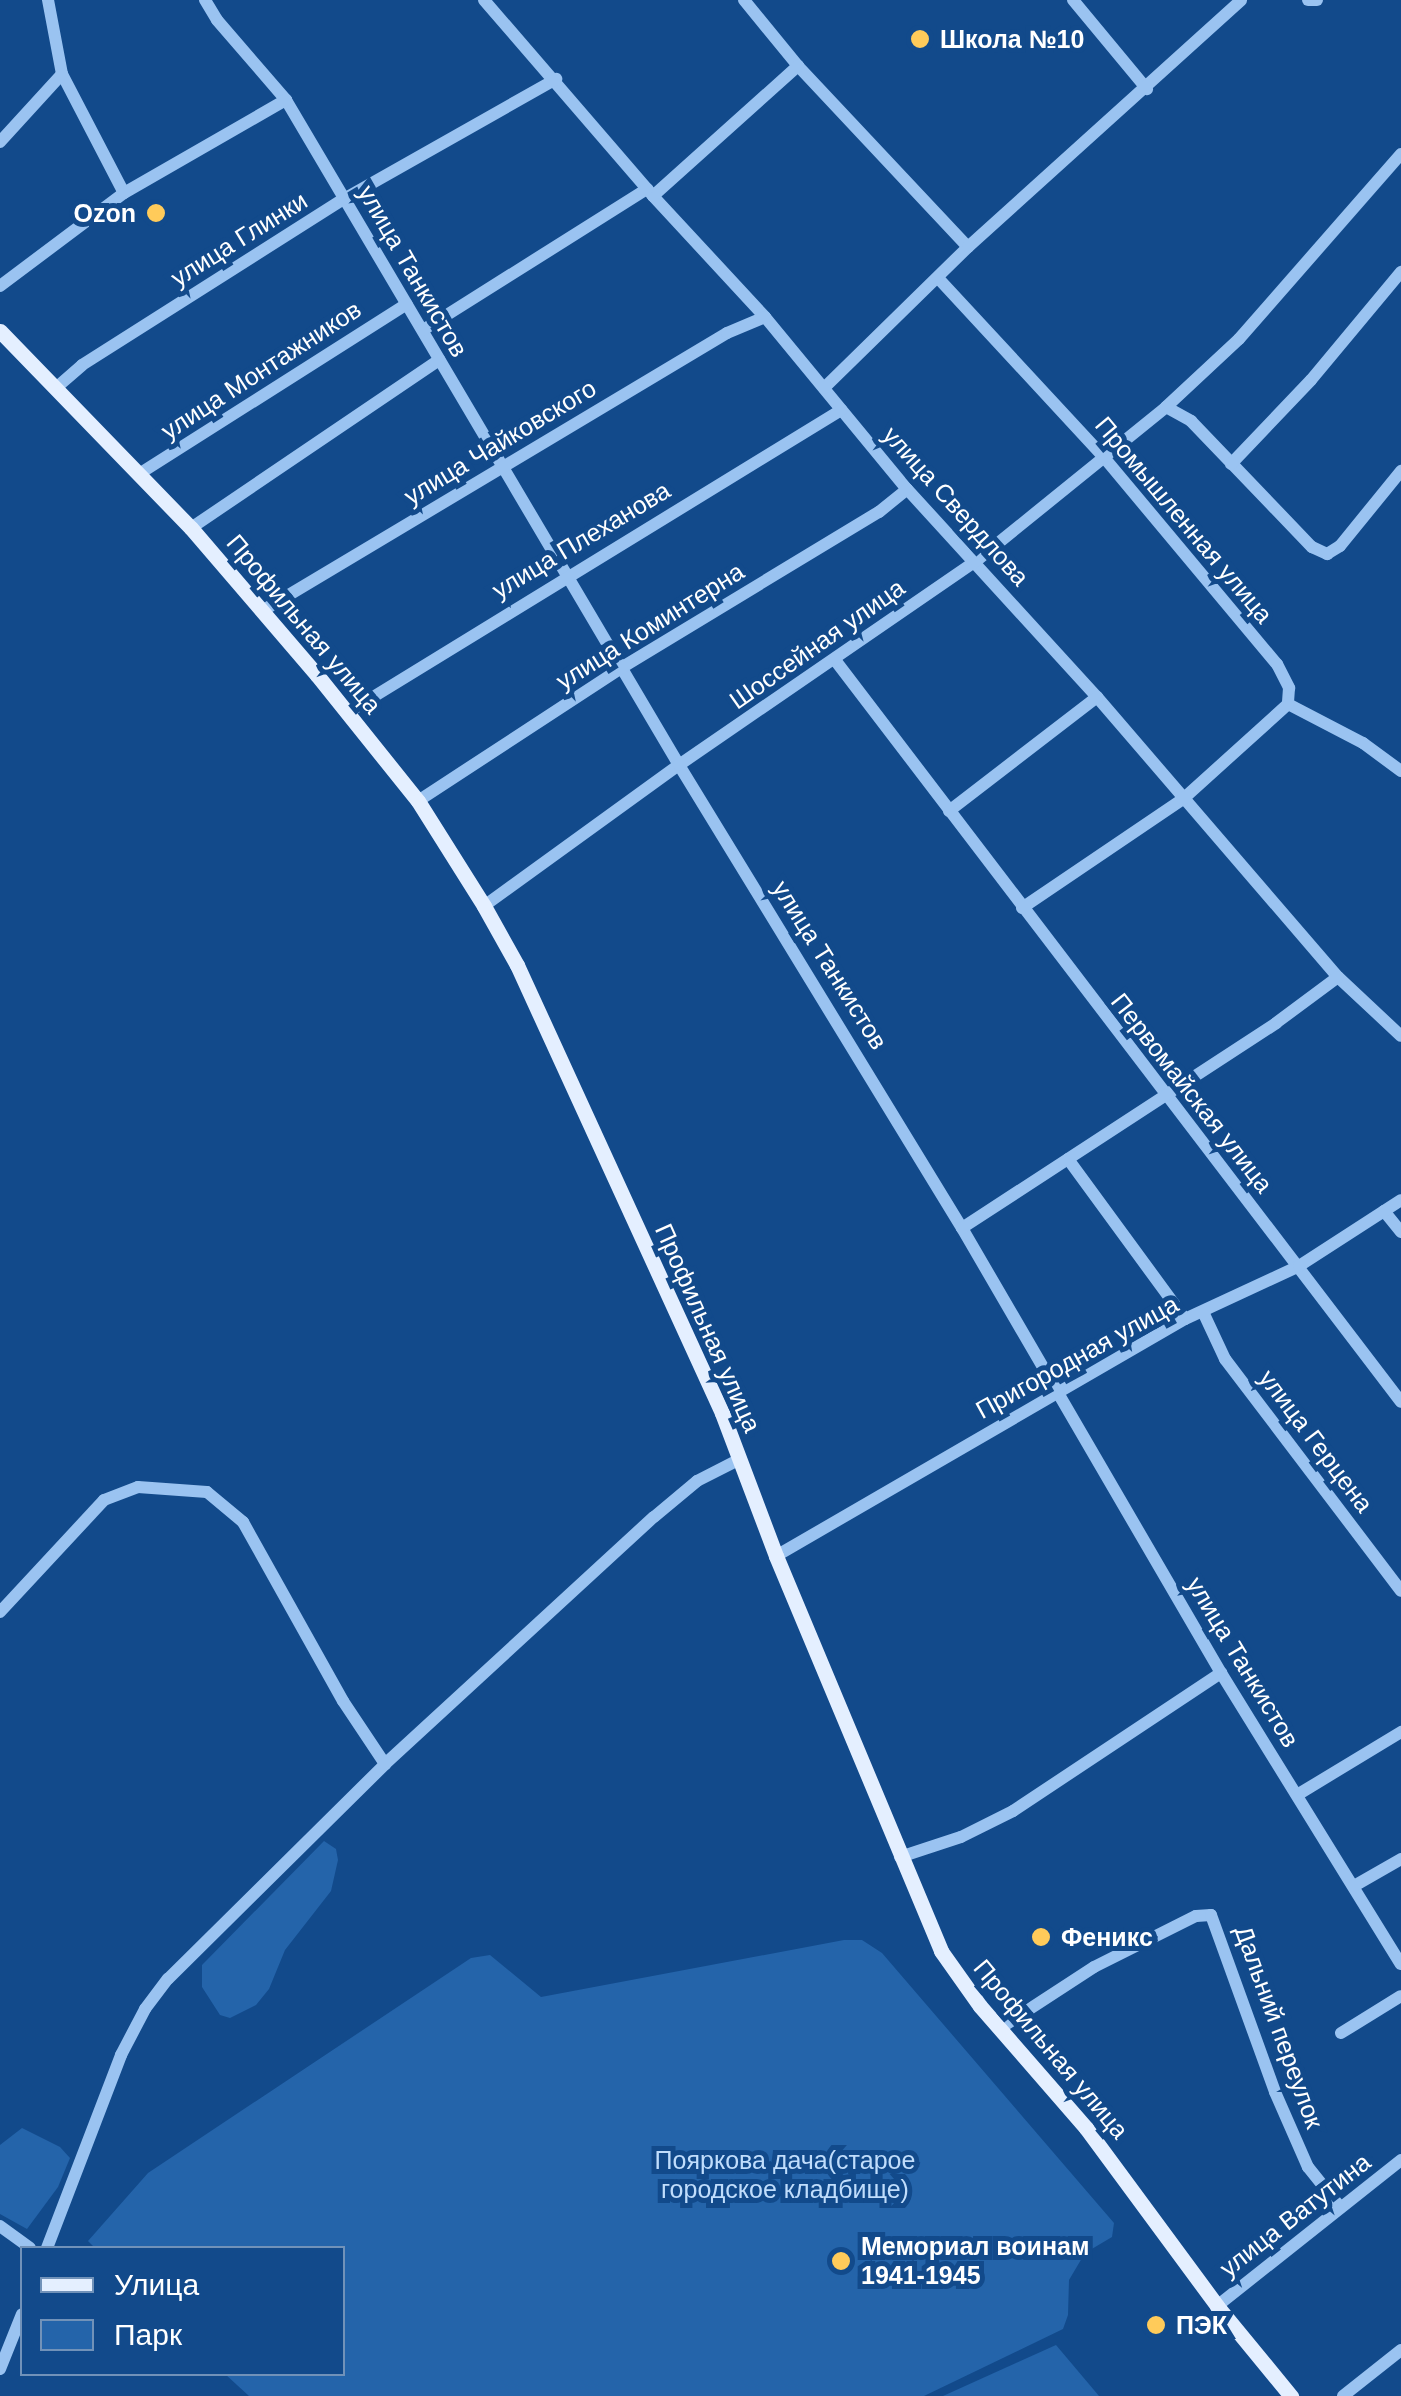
<!DOCTYPE html>
<meta charset="utf-8">
<style>
body{margin:0}
#map{position:relative;width:1401px;height:2396px;overflow:hidden;background:#124a8b;font-family:Arial,sans-serif}
div>[style]{position:absolute}
.green>*{inset:0;background:#2464aa}
.minor>*{height:12px;margin:-6px;padding:0 6px;transform-origin:6px;border-radius:6px;background:#9ac3f1}
.major>*{height:15px;margin:-7.5px;padding:0 7.5px;transform-origin:7.5px;border-radius:7.5px;background:#e4efff}
.dots>*{width:28px;height:28px;translate:-50% -50%;box-sizing:border-box;border:5px solid #124a8b;border-radius:50%}
span{translate:-50% -50%;white-space:nowrap;text-align:center;line-height:1.15;-webkit-text-stroke:10px #124a8b;paint-order:stroke}
.poi-label{font-size:25px;color:#fff;font-weight:700}
.left{translate:0 -50%;text-align:left}
.right{translate:-100% -50%;text-align:right}
.street-label{font-size:25px;color:#fff}
.park-label{font-size:25px;color:#c0ddfc}
.legend{position:absolute;left:20px;top:2246px;width:325px;height:130px;box-sizing:border-box;background:#124a8b;border:2px solid #7192b9;margin:0;padding:12px 18px;list-style:none;font-size:30px;color:#fff}
.legend li{display:flex;align-items:center;gap:20px;height:50px}
.legend b{width:50px;border:2px solid #7192b9}
</style>
<div id="map">
<div class="green">
<div style="clip-path:polygon(324px 1841px,336px 1849px,338px 1860px,331px 1891px,285px 1950px,269px 1989px,256px 2005px,230px 2018px,220px 2015px,202px 1987px,202px 1965px)"></div>
<div style="clip-path:polygon(844px 1940px,862px 1940px,882px 1953px,1114px 2223px,1112px 2237px,1085px 2253px,1069px 2280px,1068px 2315px,1063px 2329px,924px 2396px,249px 2396px,225px 2374px,342px 2374px,342px 2248px,95px 2248px,88px 2241px,148px 2173px,471px 1958px,490px 1955px,541px 1997px)"></div>
<div style="clip-path:polygon(22px 2128px,60px 2147px,70px 2158px,58px 2187px,27px 2229px,0 2214px,0 2145px)"></div>
<div style="clip-path:polygon(1056px 2345px,1099px 2396px,943px 2396px,1016px 2363px)"></div>
</div>
<div class="minor">
<div style="left:48px;top:0;width:75px;rotate:79.3deg"></div>
<div style="left:62px;top:74px;width:134px;rotate:62.5deg"></div>
<div style="left:205px;top:0;width:23px;rotate:59deg"></div>
<div style="left:217px;top:20px;width:106px;rotate:49.2deg"></div>
<div style="left:286px;top:100px;width:772px;rotate:59.42deg"></div>
<div style="left:679px;top:765px;width:543px;rotate:58.57deg"></div>
<div style="left:962px;top:1228px;width:515px;rotate:59.8deg"></div>
<div style="left:1221px;top:1673px;width:342px;rotate:58.3deg"></div>
<div style="left:484px;top:0;width:259px;rotate:49.2deg"></div>
<div style="left:653px;top:196px;width:165px;rotate:47.2deg"></div>
<div style="left:765px;top:317px;width:223px;rotate:50.5deg"></div>
<div style="left:907px;top:489px;width:282px;rotate:47.6deg"></div>
<div style="left:1097px;top:697px;width:369px;rotate:49.3deg"></div>
<div style="left:1338px;top:977px;width:86px;rotate:43.1deg"></div>
<div style="left:744px;top:0;width:85px;rotate:50.7deg"></div>
<div style="left:798px;top:66px;width:248px;rotate:46.8deg"></div>
<div style="left:1073px;top:0;width:116px;rotate:50.3deg"></div>
<div style="left:1308px;top:0;width:9px"></div>
<div style="left:0;top:142px;width:92px;rotate:-47.6deg"></div>
<div style="left:653px;top:196px;width:195px;rotate:-41.9deg"></div>
<div style="left:938px;top:278px;width:241px;rotate:47.2deg"></div>
<div style="left:1102px;top:455px;width:273px;rotate:50.1deg"></div>
<div style="left:1277px;top:664px;width:27px;rotate:63deg"></div>
<div style="left:1289px;top:688px;width:16px;rotate:94deg"></div>
<div style="left:1288px;top:704px;width:85px;rotate:27.5deg"></div>
<div style="left:1363px;top:743px;width:47px;rotate:36.4deg"></div>
<div style="left:0;top:286px;width:155px;rotate:-36.9deg"></div>
<div style="left:124px;top:193px;width:187px;rotate:-29.9deg"></div>
<div style="left:423px;top:330px;width:265px;rotate:-32.2deg"></div>
<div style="left:57px;top:387px;width:33px;rotate:-41deg"></div>
<div style="left:82px;top:365px;width:310px;rotate:-32.4deg"></div>
<div style="left:344px;top:199px;width:244px;rotate:-29.5deg"></div>
<div style="left:824px;top:388px;width:202px;rotate:-44.4deg"></div>
<div style="left:968px;top:247px;width:368px;rotate:-42.1deg"></div>
<div style="left:1166px;top:407px;width:29px;rotate:29deg"></div>
<div style="left:1191px;top:421px;width:175px;rotate:46.2deg"></div>
<div style="left:1312px;top:547px;width:17px;rotate:25deg"></div>
<div style="left:1327px;top:554px;width:15px;rotate:-32deg"></div>
<div style="left:1340px;top:546px;width:97px;rotate:-50.9deg"></div>
<div style="left:1231px;top:464px;width:116px;rotate:-46.4deg"></div>
<div style="left:1311px;top:380px;width:141px;rotate:-50.2deg"></div>
<div style="left:139px;top:474px;width:317px;rotate:-32.4deg"></div>
<div style="left:191px;top:528px;width:300px;rotate:-34.1deg"></div>
<div style="left:262px;top:611px;width:542px;rotate:-30.87deg"></div>
<div style="left:727px;top:333px;width:41px;rotate:-22.8deg"></div>
<div style="left:835px;top:660px;width:933px;rotate:52.66deg"></div>
<div style="left:347px;top:713px;width:580px;rotate:-31.52deg"></div>
<div style="left:418px;top:801px;width:243px;rotate:-33.2deg"></div>
<div style="left:621px;top:668px;width:301px;rotate:-31.2deg"></div>
<div style="left:879px;top:512px;width:36px;rotate:-39deg"></div>
<div style="left:949px;top:811px;width:187px;rotate:-37.6deg"></div>
<div style="left:484px;top:906px;width:241px;rotate:-35.9deg"></div>
<div style="left:679px;top:765px;width:360px;rotate:-34.5deg"></div>
<div style="left:976px;top:561px;width:245px;rotate:-39deg"></div>
<div style="left:1166px;top:407px;width:100px;rotate:-43deg"></div>
<div style="left:1239px;top:339px;width:246px;rotate:-48.8deg"></div>
<div style="left:1022px;top:908px;width:194px;rotate:-34.1deg"></div>
<div style="left:1183px;top:799px;width:142px;rotate:-42.1deg"></div>
<div style="left:1068px;top:1159px;width:198px;rotate:53.8deg"></div>
<div style="left:1384px;top:1211px;width:27px;rotate:51deg"></div>
<div style="left:962px;top:1228px;width:375px;rotate:-33.1deg"></div>
<div style="left:1276px;top:1023px;width:77px;rotate:-36.6deg"></div>
<div style="left:1204px;top:1314px;width:50px;rotate:65deg"></div>
<div style="left:1225px;top:1359px;width:291px;rotate:52.8deg"></div>
<div style="left:776px;top:1556px;width:473px;rotate:-30.1deg"></div>
<div style="left:1185px;top:1319px;width:126px;rotate:-24.9deg"></div>
<div style="left:1299px;top:1266px;width:121px;rotate:-32.9deg"></div>
<div style="left:0;top:1612px;width:153px;rotate:-47.1deg"></div>
<div style="left:104px;top:1500px;width:36px;rotate:-21deg"></div>
<div style="left:138px;top:1487px;width:69px;rotate:4.1deg"></div>
<div style="left:207px;top:1492px;width:47px;rotate:39.8deg"></div>
<div style="left:243px;top:1522px;width:205px;rotate:60.8deg"></div>
<div style="left:343px;top:1701px;width:76px;rotate:56.3deg"></div>
<div style="left:1297px;top:1795px;width:122px;rotate:-31.2deg"></div>
<div style="left:900px;top:1857px;width:64px;rotate:-18.2deg"></div>
<div style="left:961px;top:1837px;width:58px;rotate:-26.6deg"></div>
<div style="left:1013px;top:1811px;width:250px;rotate:-33.6deg"></div>
<div style="left:1354px;top:1886px;width:54px;rotate:-29.9deg"></div>
<div style="left:999px;top:2029px;width:113px;rotate:-33.1deg"></div>
<div style="left:1094px;top:1967px;width:114px;rotate:-26.6deg"></div>
<div style="left:1196px;top:1916px;width:15px;rotate:-4deg"></div>
<div style="left:1211px;top:1915px;width:188px;rotate:70.1deg"></div>
<div style="left:1275px;top:2092px;width:82px;rotate:66.3deg"></div>
<div style="left:1308px;top:2167px;width:51px;rotate:51.3deg"></div>
<div style="left:1341px;top:2033px;width:70px;rotate:-31.7deg"></div>
<div style="left:0;top:2226px;width:37px;rotate:36deg"></div>
<div style="left:47px;top:2248px;width:207px;rotate:-69deg"></div>
<div style="left:121px;top:2055px;width:52px;rotate:-62.4deg"></div>
<div style="left:145px;top:2009px;width:38px;rotate:-53deg"></div>
<div style="left:168px;top:1979px;width:305px;rotate:-44.7deg"></div>
<div style="left:385px;top:1764px;width:365px;rotate:-42.6deg"></div>
<div style="left:654px;top:1517px;width:56px;rotate:-39.9deg"></div>
<div style="left:697px;top:1481px;width:46px;rotate:-27.1deg"></div>
<div style="left:1217px;top:2306px;width:235px;rotate:-38.4deg"></div>
<div style="left:0;top:2369px;width:59px;rotate:-68.2deg"></div>
<div style="left:1343px;top:2396px;width:74px;rotate:-38.4deg"></div>
</div>
<div class="major">
<div style="left:0;top:331px;width:274px;rotate:45.9deg"></div>
<div style="left:191px;top:528px;width:194px;rotate:49.4deg"></div>
<div style="left:317px;top:675px;width:161px;rotate:51.3deg"></div>
<div style="left:418px;top:801px;width:124px;rotate:57.8deg"></div>
<div style="left:484px;top:906px;width:68px;rotate:60.8deg"></div>
<div style="left:517px;top:965px;width:493px;rotate:65.4deg"></div>
<div style="left:722px;top:1413px;width:153px;rotate:69.3deg"></div>
<div style="left:776px;top:1556px;width:428px;rotate:67.3deg"></div>
<div style="left:941px;top:1951px;width:67px;rotate:54.7deg"></div>
<div style="left:980px;top:2006px;width:162px;rotate:49deg"></div>
<div style="left:1086px;top:2128px;width:221px;rotate:53.6deg"></div>
<div style="left:1217px;top:2306px;width:117px;rotate:50.6deg"></div>
</div>
<div class="dots">
<div style="left:920px;top:39px;background:#ffcb5a"></div>
<div style="left:156px;top:213px;background:#ffcb5a"></div>
<div style="left:1041px;top:1937px;background:#ffcb5a"></div>
<div style="left:841px;top:2261px;background:#ffcb5a"></div>
<div style="left:1156px;top:2325px;background:#ffcb5a"></div>
</div>
<div class="poi-label">
<span class="left" style="left:940px;top:39px">Школа №10</span>
<span class="right" style="left:136px;top:213px">Ozon</span>
<span class="left" style="left:1061px;top:1937px">Феникс</span>
<span class="left" style="left:861px;top:2261px">Мемориал воинам<br>1941-1945</span>
<span class="left" style="left:1176px;top:2325px">ПЭК</span>
</div>
<div class="street-label">
<span style="left:239px;top:239px;rotate:-32deg">улица Глинки</span>
<span style="left:413px;top:271px;rotate:60deg">улица Танкистов</span>
<span style="left:261px;top:370px;rotate:-33deg">улица Монтажников</span>
<span style="left:500px;top:442px;rotate:-31deg">улица Чайковского</span>
<span style="left:956px;top:506px;rotate:48deg">улица Свердлова</span>
<span style="left:1184px;top:520px;rotate:50deg">Промышленная улица</span>
<span style="left:581px;top:540px;rotate:-31deg">улица Плеханова</span>
<span style="left:304px;top:624px;rotate:50deg">Профильная улица</span>
<span style="left:650px;top:626px;rotate:-32deg">улица Коминтерна</span>
<span style="left:817px;top:644px;rotate:-35deg">Шоссейная улица</span>
<span style="left:830px;top:965px;rotate:58deg">улица Танкистов</span>
<span style="left:1192px;top:1093px;rotate:52deg">Первомайская улица</span>
<span style="left:708px;top:1328px;rotate:66deg">Профильная улица</span>
<span style="left:1077px;top:1357px;rotate:-29deg">Пригородная улица</span>
<span style="left:1316px;top:1441px;rotate:53deg">улица Герцена</span>
<span style="left:1243px;top:1662px;rotate:59deg">улица Танкистов</span>
<span style="left:1279px;top:2027px;rotate:70deg">Дальний переулок</span>
<span style="left:1051px;top:2049px;rotate:50deg">Профильная улица</span>
<span style="left:1295px;top:2215px;rotate:-38deg">улица Ватутина</span>
</div>
<div class="park-label">
<span style="left:785px;top:2175px">Пояркова дача(старое<br>городское кладбище)</span>
</div>
<ul class="legend">
<li><b style="height:12px;background:#e4efff"></b>Улица</li>
<li><b style="height:28px;background:#2464aa"></b>Парк</li>
</ul>
</div>
